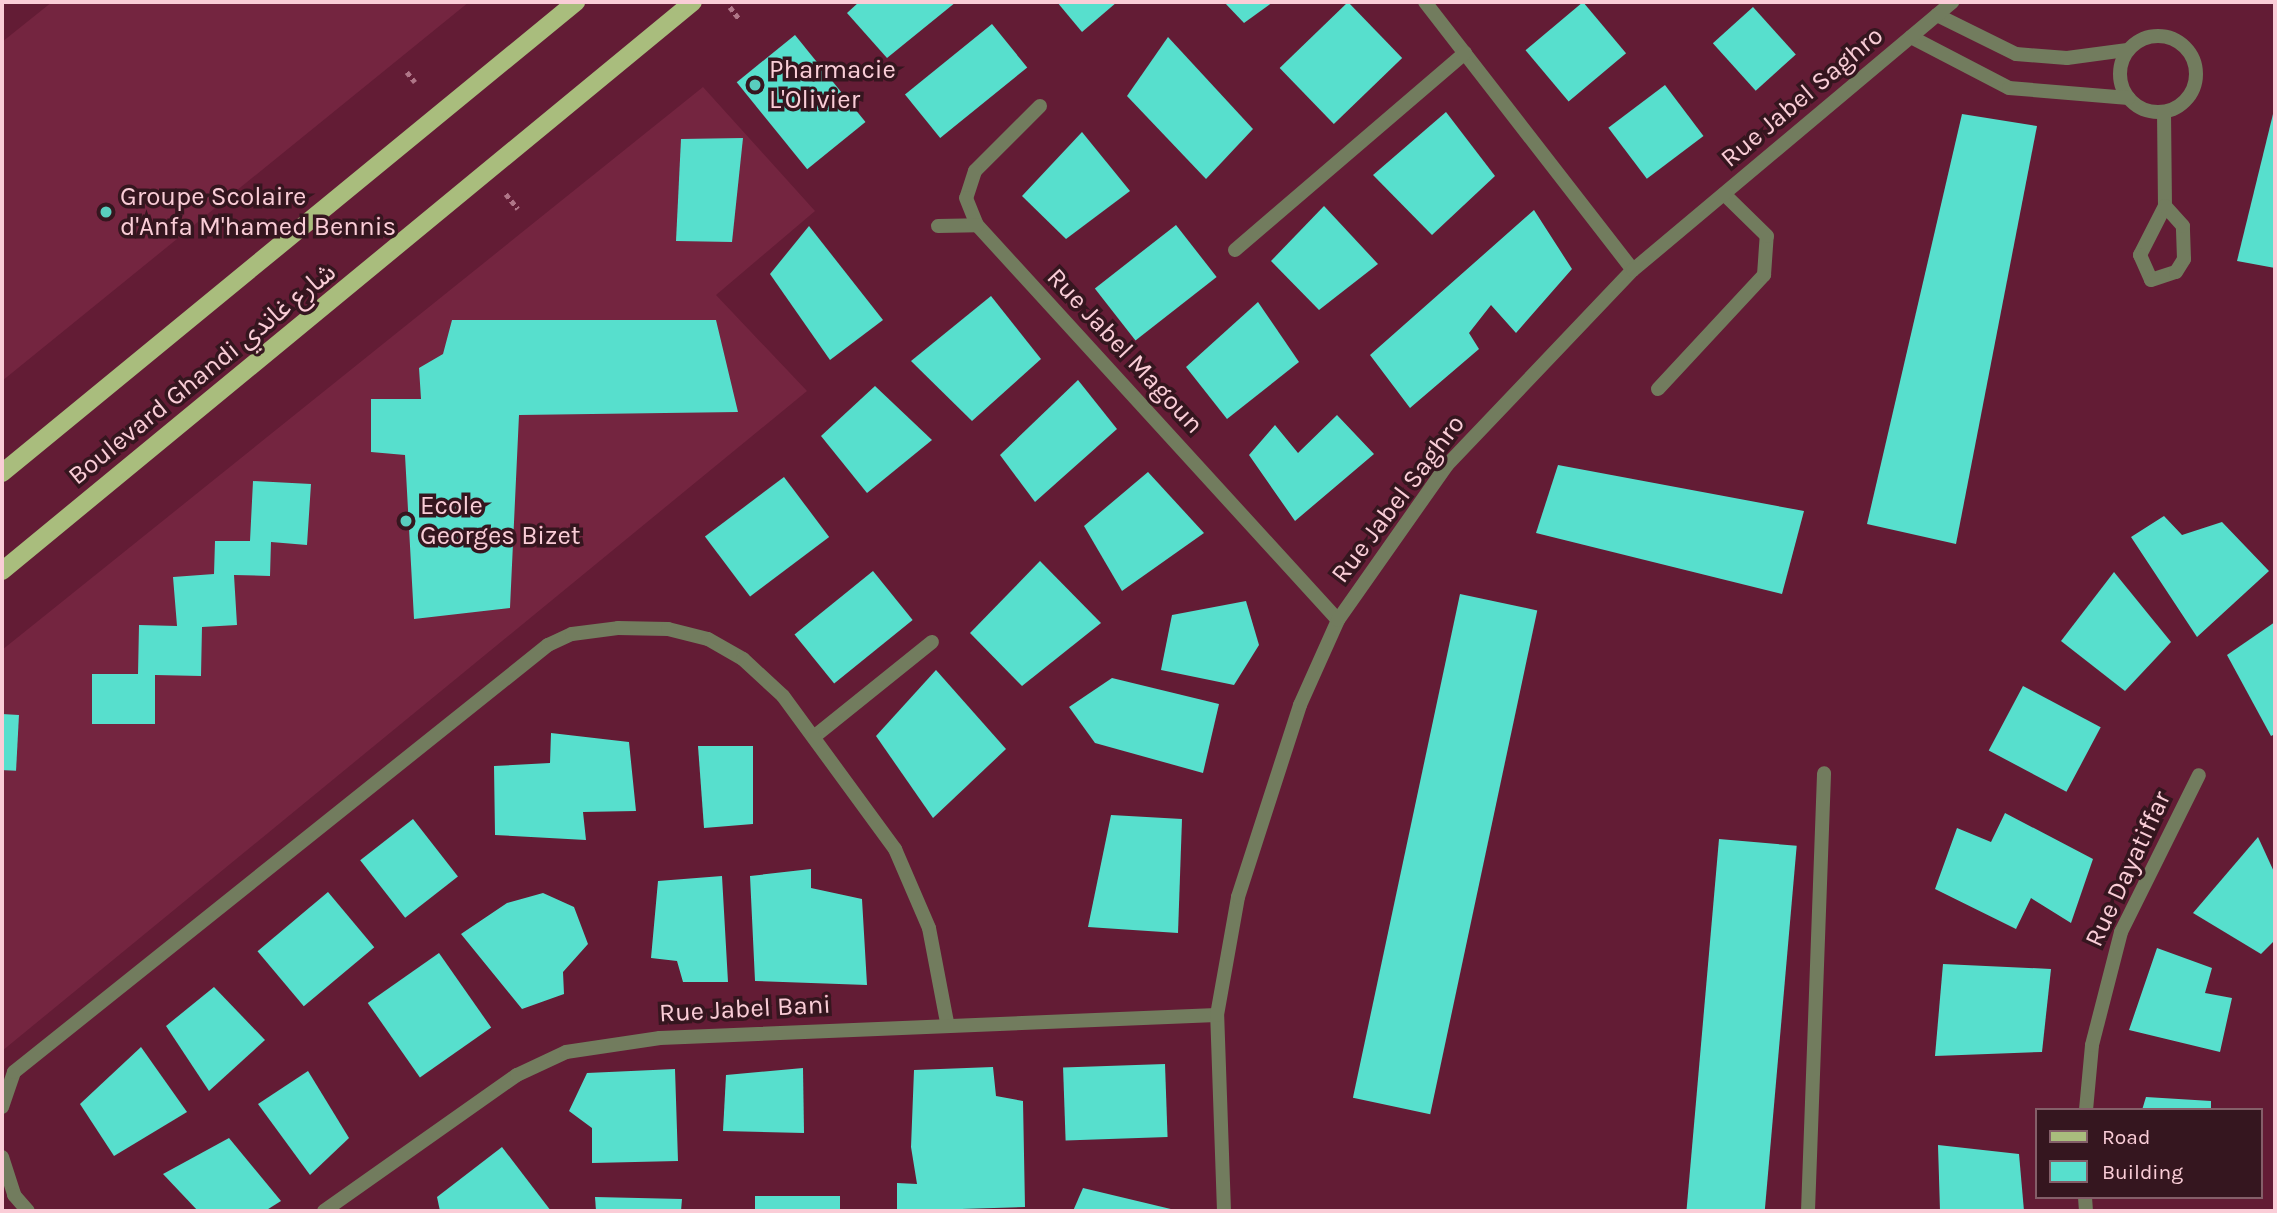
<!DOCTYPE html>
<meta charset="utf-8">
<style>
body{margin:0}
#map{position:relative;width:2277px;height:1213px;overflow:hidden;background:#631c35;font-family:Karla,"Noto Sans Arabic",sans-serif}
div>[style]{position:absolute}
.built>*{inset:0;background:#742540}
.building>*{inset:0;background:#57dfcd;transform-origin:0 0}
.path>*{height:4.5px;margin-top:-2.25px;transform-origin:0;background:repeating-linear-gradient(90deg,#b07688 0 5px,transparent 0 8.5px)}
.lane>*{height:14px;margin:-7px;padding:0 7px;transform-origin:7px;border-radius:7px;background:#727c5e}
.lane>.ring{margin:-7px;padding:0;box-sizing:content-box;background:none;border:14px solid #727c5e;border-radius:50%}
.street>*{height:14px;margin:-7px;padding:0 7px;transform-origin:7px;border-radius:7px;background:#727c5e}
.primary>*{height:18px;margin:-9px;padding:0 9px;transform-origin:9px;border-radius:9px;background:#a9bd7d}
.dots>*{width:19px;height:19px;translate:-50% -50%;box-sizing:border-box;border:4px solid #35161f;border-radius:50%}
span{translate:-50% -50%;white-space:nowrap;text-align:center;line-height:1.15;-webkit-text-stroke:7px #35161f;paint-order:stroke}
.poi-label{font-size:26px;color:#facdd7}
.left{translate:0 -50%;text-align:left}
.street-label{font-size:26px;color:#facdd7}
.frame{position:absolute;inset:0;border:4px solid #facdd7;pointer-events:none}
.legend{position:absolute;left:2035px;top:1108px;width:228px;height:91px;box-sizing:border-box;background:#35161f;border:2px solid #845f69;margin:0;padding:9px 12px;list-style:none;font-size:21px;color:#facdd7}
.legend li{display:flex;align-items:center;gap:14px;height:35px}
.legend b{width:35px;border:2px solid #845f69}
</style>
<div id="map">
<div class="built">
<div style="clip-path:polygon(52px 2px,469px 2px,2px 381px,2px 42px)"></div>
<div style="clip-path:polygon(703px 87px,815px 211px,716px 295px,807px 391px,2px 1051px,2px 650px)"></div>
</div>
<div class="building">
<div style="clip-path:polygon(859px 2px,956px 2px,887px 58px,847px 13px)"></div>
<div style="clip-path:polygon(1057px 2px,1117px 2px,1082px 32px)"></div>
<div style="clip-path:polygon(1224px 2px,1273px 2px,1244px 23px)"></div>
<div style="left:1348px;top:2px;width:78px;height:95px;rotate:46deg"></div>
<div style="left:1583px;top:2px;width:67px;height:75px;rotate:50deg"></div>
<div style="left:1753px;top:7px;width:64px;height:54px;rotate:48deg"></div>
<div style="left:992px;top:24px;width:56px;height:112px;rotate:51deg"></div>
<div style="left:795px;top:35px;width:112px;height:75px;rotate:51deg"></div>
<div style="clip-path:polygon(1168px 37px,1253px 129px,1206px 179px,1127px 96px)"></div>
<div style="left:1665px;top:85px;width:64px;height:71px;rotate:53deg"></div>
<div style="clip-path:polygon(2274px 110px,2275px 110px,2275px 268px,2237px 261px)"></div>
<div style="clip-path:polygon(1446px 112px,1495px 176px,1432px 235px,1373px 175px)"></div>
<div style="clip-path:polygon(1962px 114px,2037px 126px,1956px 544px,1867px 524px)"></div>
<div style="clip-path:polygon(1082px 132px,1130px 191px,1066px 239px,1022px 196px)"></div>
<div style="clip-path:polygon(743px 138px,732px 242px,676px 241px,681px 139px)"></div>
<div style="clip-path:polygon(1324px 206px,1378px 264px,1319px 310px,1271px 261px)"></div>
<div style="clip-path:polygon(1534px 210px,1572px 269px,1516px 333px,1491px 305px,1469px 333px,1479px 349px,1410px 408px,1370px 355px)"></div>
<div style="left:1176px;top:225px;width:66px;height:103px;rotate:52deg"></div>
<div style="clip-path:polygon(809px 226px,883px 320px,830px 360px,770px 274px)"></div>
<div style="clip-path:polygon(991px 296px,1041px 359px,972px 421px,911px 361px)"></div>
<div style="clip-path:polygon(1258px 302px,1299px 362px,1227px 419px,1186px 367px)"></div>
<div style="clip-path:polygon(452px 320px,716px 320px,738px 412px,519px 415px,510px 608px,414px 619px,405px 455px,371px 452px,371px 399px,421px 399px,419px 368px,443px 354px)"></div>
<div style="clip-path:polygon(1078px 380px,1117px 429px,1035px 502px,1000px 455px)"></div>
<div style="clip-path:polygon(875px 386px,932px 440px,867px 493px,821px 436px)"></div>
<div style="clip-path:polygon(1337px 415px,1374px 454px,1295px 521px,1249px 455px,1275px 425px,1298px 453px)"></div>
<div style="clip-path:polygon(1558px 465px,1804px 511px,1782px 594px,1536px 533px)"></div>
<div style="clip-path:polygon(1148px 472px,1204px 533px,1122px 591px,1084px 526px)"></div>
<div style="left:784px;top:477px;width:75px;height:99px;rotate:53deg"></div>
<div style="clip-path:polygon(253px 481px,311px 484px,307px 545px,271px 542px,270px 576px,234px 575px,237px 625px,202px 627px,201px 676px,155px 675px,155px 724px,92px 724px,92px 674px,138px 674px,139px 625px,177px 626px,173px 577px,214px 574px,215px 541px,250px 541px)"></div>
<div style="clip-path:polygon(2164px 516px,2182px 535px,2222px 522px,2269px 571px,2197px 637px,2131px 537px)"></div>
<div style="clip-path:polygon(1040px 561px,1101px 623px,1022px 686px,970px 633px)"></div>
<div style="left:873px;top:571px;width:63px;height:101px;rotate:51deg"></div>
<div style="clip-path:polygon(2114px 572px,2171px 642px,2125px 691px,2061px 641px)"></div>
<div style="left:1460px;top:594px;width:79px;height:515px;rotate:12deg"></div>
<div style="clip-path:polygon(1246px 601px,1259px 645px,1234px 685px,1161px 670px,1172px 615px)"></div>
<div style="clip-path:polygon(2275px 622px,2275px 734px,2271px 736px,2227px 655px)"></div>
<div style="clip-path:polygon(936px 670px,1006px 749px,933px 818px,876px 736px)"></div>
<div style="clip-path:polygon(1112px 678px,1219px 704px,1203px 773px,1095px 743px,1069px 707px)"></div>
<div style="left:2023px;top:686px;width:88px;height:73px;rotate:28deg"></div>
<div style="left:2px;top:714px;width:17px;height:56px;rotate:3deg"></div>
<div style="clip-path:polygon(551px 733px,629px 742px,636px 811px,583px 812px,586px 840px,495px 835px,494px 766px,550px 763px)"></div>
<div style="clip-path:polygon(698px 746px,753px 746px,753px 824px,704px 828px)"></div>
<div style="clip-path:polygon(2005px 813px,2093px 859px,2071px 923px,2031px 898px,2016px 929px,1935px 889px,1957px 828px,1991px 842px)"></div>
<div style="clip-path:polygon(1111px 815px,1182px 819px,1178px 933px,1088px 927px)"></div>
<div style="left:413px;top:819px;width:73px;height:67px;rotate:52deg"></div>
<div style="clip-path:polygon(2258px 837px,2275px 874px,2275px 940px,2261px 954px,2193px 913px)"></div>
<div style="left:1719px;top:839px;width:78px;height:373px;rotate:5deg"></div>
<div style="clip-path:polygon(811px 869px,811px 888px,862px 899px,867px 985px,755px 981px,750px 876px)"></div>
<div style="clip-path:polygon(722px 876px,728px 982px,683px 982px,677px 961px,651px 958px,658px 881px)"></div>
<div style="left:328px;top:892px;width:72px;height:92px;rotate:50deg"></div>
<div style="clip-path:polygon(543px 893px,574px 907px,588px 944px,563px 972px,564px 994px,522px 1009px,461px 934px,507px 903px)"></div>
<div style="clip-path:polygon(2157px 948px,2212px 968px,2205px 993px,2232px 998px,2220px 1052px,2129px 1030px)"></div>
<div style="left:439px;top:953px;width:91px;height:87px;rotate:55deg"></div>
<div style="clip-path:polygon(1943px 964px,2051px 969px,2042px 1052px,1935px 1056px)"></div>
<div style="clip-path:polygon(214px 987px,265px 1040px,209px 1091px,166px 1026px)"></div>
<div style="clip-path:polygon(141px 1047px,187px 1112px,114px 1156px,80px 1104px)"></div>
<div style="left:1165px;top:1064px;width:73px;height:102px;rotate:88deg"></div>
<div style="clip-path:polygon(993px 1067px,996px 1096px,1023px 1101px,1025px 1207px,897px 1211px,897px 1183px,917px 1184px,911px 1147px,914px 1070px)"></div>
<div style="clip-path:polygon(803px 1068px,804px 1133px,723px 1131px,726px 1075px)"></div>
<div style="clip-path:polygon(675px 1069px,678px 1161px,592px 1163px,592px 1128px,569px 1111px,587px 1073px)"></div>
<div style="clip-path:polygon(308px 1071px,349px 1138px,310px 1175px,258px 1104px)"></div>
<div style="clip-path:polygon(2146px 1097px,2211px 1101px,2211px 1110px,2142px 1110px)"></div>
<div style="clip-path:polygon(229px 1138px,281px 1201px,265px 1211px,198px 1211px,163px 1174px)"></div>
<div style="clip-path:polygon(1938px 1145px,2019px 1154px,2024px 1211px,1940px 1211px)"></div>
<div style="clip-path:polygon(502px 1147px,551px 1211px,440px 1211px,437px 1197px)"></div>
<div style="clip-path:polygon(1083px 1188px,1175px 1210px,1175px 1211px,1073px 1211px)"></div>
<div style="left:755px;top:1196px;width:85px;height:15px"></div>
<div style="clip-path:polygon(595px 1197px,682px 1199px,681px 1211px,596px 1211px)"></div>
</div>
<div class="path">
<div style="left:730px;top:7px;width:16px;rotate:52deg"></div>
<div style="left:407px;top:72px;width:13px;rotate:51deg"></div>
<div style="left:506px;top:194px;width:19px;rotate:51deg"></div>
</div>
<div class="lane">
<div style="left:1937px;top:15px;width:88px;rotate:26.3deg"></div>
<div style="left:2016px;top:54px;width:51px;rotate:4.5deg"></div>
<div style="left:2067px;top:58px;width:61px;rotate:-7.6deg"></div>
<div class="ring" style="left:2120px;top:36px;width:62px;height:62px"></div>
<div style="left:1911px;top:37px;width:110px;rotate:27.5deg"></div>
<div style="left:2009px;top:88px;width:120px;rotate:4.8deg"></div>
<div style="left:2164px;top:112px;width:94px;rotate:89.4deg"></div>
<div style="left:2165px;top:206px;width:55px;rotate:117deg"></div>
<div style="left:2140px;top:255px;width:27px;rotate:66deg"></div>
<div style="left:2151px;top:280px;width:26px;rotate:-18deg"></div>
<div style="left:2176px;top:272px;width:15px;rotate:-58deg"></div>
<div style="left:2184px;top:259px;width:33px;rotate:-92deg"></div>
<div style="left:2183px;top:226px;width:27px;rotate:-132deg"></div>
<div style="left:1658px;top:389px;width:156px;rotate:-47.1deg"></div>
<div style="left:1764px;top:275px;width:39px;rotate:-86deg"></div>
<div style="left:1767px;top:236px;width:60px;rotate:-135.7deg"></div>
</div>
<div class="street">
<div style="left:1425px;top:2px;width:339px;rotate:52.2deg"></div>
<div style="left:1040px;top:106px;width:92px;rotate:135deg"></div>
<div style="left:975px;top:171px;width:28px;rotate:108deg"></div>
<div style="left:966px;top:198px;width:29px;rotate:68deg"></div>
<div style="left:977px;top:225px;width:535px;rotate:47.58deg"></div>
<div style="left:938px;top:226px;width:39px;rotate:-1deg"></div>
<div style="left:1235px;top:250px;width:303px;rotate:-40.6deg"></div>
<div style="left:815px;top:736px;width:150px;rotate:-38.8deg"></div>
<div style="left:2px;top:1107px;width:37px;rotate:-71deg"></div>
<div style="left:14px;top:1072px;width:684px;rotate:-38.65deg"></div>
<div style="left:548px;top:645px;width:26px;rotate:-25deg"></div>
<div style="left:572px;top:634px;width:46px;rotate:-7.4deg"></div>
<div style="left:618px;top:628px;width:50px;rotate:1.1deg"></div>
<div style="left:668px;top:629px;width:41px;rotate:14deg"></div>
<div style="left:708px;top:639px;width:40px;rotate:29.7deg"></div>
<div style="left:743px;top:659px;width:54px;rotate:42.8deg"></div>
<div style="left:783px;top:696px;width:190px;rotate:53.8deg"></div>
<div style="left:895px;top:849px;width:86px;rotate:66.7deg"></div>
<div style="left:929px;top:928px;width:96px;rotate:79.2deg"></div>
<div style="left:2086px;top:1110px;width:65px;rotate:-84.7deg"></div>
<div style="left:2092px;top:1045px;width:117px;rotate:-75.6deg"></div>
<div style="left:2121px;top:932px;width:175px;rotate:-63.6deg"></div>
<div style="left:2px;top:1157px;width:40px;rotate:72deg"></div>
<div style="left:14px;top:1195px;width:21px;rotate:49deg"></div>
<div style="left:2085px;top:1197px;width:14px;rotate:86deg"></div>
<div style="left:324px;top:1211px;width:236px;rotate:-35.2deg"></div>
<div style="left:517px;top:1075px;width:54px;rotate:-25.1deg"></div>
<div style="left:566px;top:1052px;width:95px;rotate:-8.5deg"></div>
<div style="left:660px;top:1038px;width:557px;rotate:-2.36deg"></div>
<div style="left:1224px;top:1211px;width:196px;rotate:-92deg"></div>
<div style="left:1217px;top:1015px;width:120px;rotate:-79.9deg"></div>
<div style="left:1238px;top:897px;width:202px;rotate:-72.1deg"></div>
<div style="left:1300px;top:705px;width:93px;rotate:-65.9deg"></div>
<div style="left:1338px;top:620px;width:189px;rotate:-54.9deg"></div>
<div style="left:1447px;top:465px;width:269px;rotate:-46.4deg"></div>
<div style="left:1633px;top:270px;width:417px;rotate:-40deg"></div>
<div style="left:1808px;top:1211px;width:438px;rotate:-87.9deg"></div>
</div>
<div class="primary">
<div style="left:2px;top:473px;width:743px;rotate:-39.37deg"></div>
<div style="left:2px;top:571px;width:895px;rotate:-39.47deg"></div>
</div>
<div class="dots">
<div style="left:755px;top:85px;background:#59cebe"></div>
<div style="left:106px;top:212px;background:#59cebe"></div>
<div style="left:406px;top:521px;background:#59cebe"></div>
</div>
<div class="poi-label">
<span class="left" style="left:769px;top:85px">Pharmacie<br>L'Olivier</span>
<span class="left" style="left:120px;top:212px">Groupe Scolaire<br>d'Anfa M'hamed Bennis</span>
<span class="left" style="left:420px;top:521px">Ecole<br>Georges Bizet</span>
</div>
<div class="street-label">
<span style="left:1802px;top:97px;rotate:-40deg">Rue Jabel Saghro</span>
<span style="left:1125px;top:351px;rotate:47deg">Rue Jabel Magoun</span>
<span style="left:202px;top:374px;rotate:-39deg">Boulevard Ghandi شارع غاندي</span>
<span style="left:1398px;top:499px;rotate:-53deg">Rue Jabel Saghro</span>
<span style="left:2128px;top:869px;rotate:-65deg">Rue Dayatiffar</span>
<span style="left:745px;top:1009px;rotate:-3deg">Rue Jabel Bani</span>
</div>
<div class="frame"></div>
<ul class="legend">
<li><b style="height:9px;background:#a9bd7d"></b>Road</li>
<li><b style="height:19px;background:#57dfcd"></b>Building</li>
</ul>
</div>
